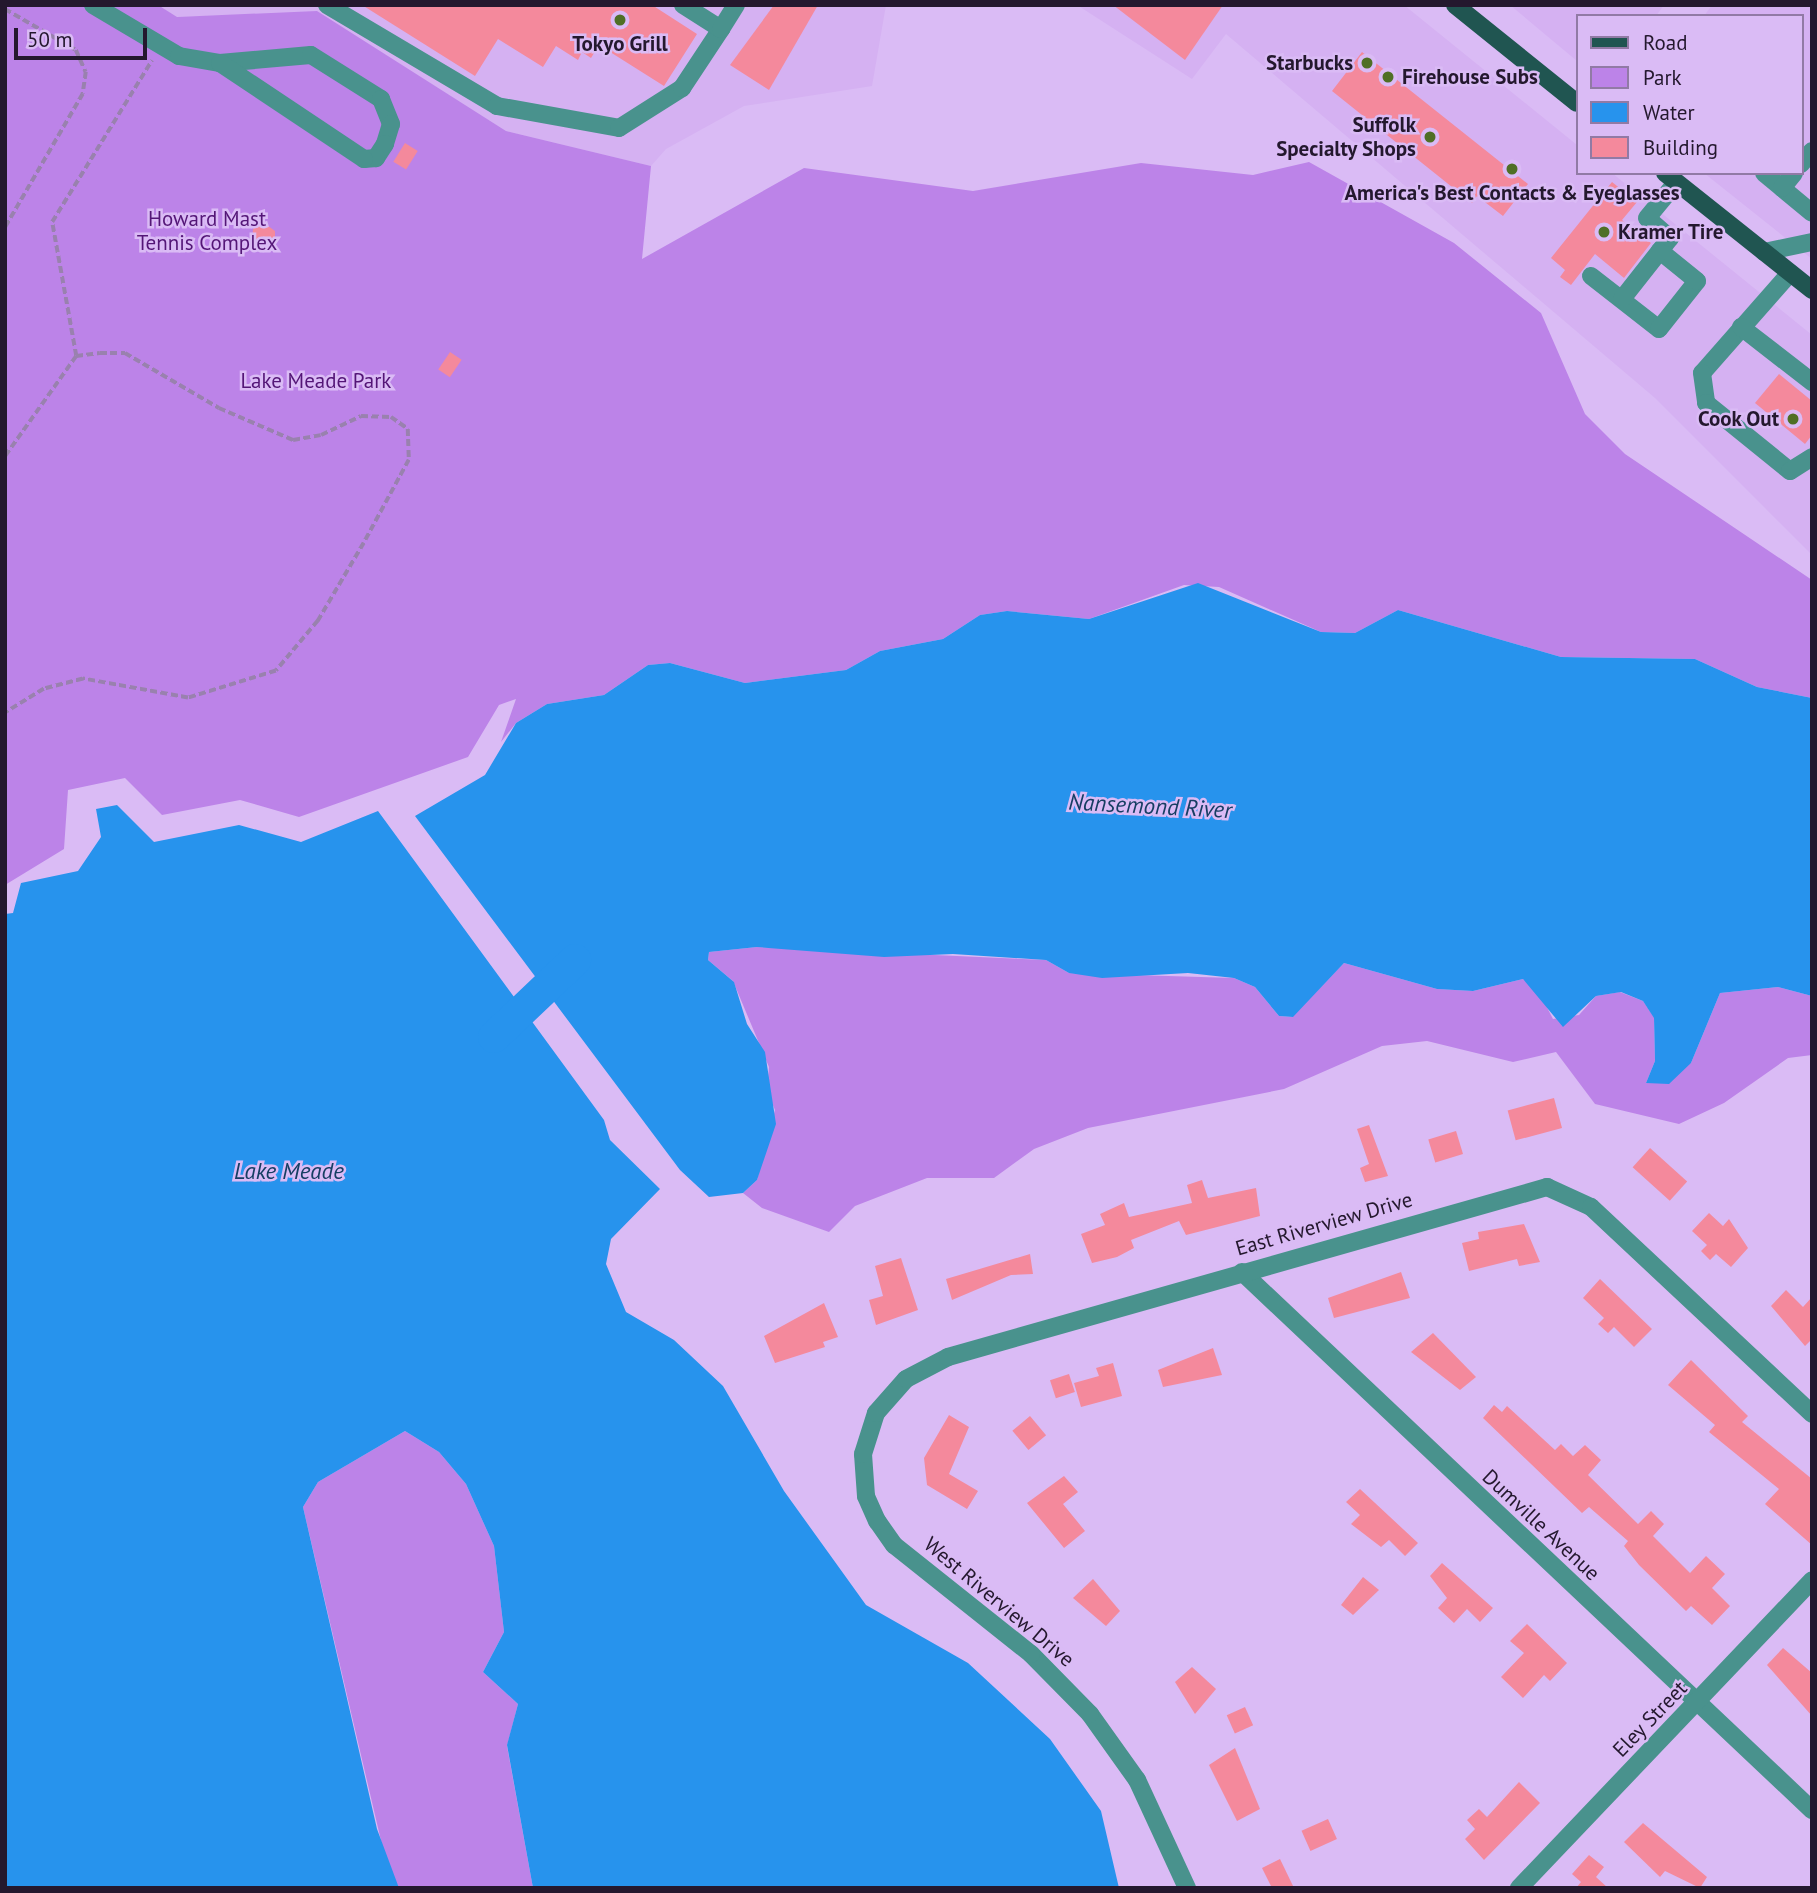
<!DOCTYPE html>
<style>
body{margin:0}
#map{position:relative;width:1817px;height:1893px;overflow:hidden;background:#dabbf5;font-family:"PT Sans",sans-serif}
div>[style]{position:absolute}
.built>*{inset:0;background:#d5b1f2}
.green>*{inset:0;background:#bc83e8}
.water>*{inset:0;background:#2793ed}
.river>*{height:32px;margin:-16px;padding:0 16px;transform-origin:16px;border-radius:16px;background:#2793ed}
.building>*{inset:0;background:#f4899c;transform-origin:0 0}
.path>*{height:3.5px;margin-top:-1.75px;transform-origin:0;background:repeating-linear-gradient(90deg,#9981ae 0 7px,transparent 0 10.5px)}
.minor>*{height:18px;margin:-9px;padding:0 9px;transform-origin:9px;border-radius:9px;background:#49928d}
.major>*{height:18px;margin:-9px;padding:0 9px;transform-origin:9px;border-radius:9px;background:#205551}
.dots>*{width:19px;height:19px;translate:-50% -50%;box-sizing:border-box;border:4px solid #dabbf5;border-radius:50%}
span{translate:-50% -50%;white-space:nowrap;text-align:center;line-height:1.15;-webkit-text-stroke:5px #dabbf5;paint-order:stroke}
.poi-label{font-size:21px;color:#24182e;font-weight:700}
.right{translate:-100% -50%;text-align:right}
.left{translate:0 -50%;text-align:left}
.park-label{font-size:21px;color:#541677}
.street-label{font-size:21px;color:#24182e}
.water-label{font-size:23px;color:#163e63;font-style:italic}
.frame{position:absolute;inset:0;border:7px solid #24182e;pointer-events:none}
.legend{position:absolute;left:1576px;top:14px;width:228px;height:161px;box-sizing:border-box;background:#dabbf5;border:2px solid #917aa5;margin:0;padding:9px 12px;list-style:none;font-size:21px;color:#24182e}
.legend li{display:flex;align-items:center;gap:14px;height:35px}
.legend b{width:35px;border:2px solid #917aa5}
.scale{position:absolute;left:14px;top:28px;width:133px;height:32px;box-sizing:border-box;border:4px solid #24182e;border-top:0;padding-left:9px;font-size:21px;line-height:24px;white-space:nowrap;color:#24182e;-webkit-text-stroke:5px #dabbf5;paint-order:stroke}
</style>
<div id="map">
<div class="built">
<div style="clip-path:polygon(158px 5px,886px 5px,872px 86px,744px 106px,666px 149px,651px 166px,506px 131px,317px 12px,176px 17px)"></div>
<div style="clip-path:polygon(1077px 5px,1404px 5px,1577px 145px,1577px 173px,1612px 173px,1812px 335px,1812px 555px,1655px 398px,1226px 34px,1192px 79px)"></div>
<div style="clip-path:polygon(1510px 5px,1664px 5px,1656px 16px,1577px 16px,1577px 61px)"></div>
<div style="clip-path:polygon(1712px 5px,1812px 5px,1812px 259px,1704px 173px,1801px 173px,1801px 16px,1704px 16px)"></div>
</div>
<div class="green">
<div style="clip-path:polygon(5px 5px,158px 5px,177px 17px,317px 11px,506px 131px,651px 166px,642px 259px,804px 168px,973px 191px,1141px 163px,1253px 175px,1309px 162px,1454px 243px,1541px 313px,1585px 414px,1625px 454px,1812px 580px,1812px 698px,1757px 687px,1695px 659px,1561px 657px,1398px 610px,1355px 633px,1321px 632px,1219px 587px,1184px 585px,1089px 619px,1007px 611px,980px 615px,943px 639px,880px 651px,846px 670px,745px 683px,670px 663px,648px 665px,604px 695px,547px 704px,516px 723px,501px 742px,516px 699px,499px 705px,468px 757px,299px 817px,240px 800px,162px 815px,125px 778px,68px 790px,64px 849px,5px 885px)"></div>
<div style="clip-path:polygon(757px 947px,1046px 960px,1069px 973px,1234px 978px,1255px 987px,1279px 1016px,1292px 1017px,1344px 963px,1437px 989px,1473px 991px,1523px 979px,1537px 988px,1553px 1019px,1579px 1015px,1596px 996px,1620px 992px,1643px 1001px,1654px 1017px,1655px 1061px,1646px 1083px,1691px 1063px,1720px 993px,1778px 987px,1812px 996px,1812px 1055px,1788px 1058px,1724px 1103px,1679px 1124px,1595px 1104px,1556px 1052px,1513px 1062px,1427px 1041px,1382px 1046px,1284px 1089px,1088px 1128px,1034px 1149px,994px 1178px,927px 1178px,855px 1206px,829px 1232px,762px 1208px,743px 1193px,757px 1180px,775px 1110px,767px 1090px,769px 1067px,733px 981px,708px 960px,709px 952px)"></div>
<div style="clip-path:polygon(405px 1431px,439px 1452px,466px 1484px,494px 1546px,504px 1632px,483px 1672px,518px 1704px,507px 1746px,533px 1888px,399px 1888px,386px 1862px,303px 1507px,318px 1482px)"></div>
</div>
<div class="water">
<div style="clip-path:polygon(1198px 583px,1321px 632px,1355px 633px,1398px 610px,1561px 657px,1695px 659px,1757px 687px,1812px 698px,1812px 996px,1778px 987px,1720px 993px,1691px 1063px,1669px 1084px,1646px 1083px,1655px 1061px,1654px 1018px,1643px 1001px,1621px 992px,1596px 996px,1563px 1027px,1523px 979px,1473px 991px,1437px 989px,1344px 963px,1293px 1017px,1279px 1016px,1255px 987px,1234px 978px,1188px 973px,1102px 978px,1069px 973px,1046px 960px,953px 954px,884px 957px,757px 947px,709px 952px,708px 960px,734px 982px,747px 1024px,765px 1052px,776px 1124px,757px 1180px,743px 1193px,709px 1197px,680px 1170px,415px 816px,485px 775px,516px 723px,547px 704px,604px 695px,648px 665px,670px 663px,745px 683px,846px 670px,880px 651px,943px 639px,980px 615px,1007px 611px,1089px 619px)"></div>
<div style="clip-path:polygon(117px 805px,154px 842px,239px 825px,301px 842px,378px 811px,604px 1120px,610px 1140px,660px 1189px,611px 1239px,606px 1264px,626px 1312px,674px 1340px,723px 1386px,784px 1491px,866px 1605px,968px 1663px,1050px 1739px,1101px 1811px,1119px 1888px,533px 1888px,507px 1745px,518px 1704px,483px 1672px,504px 1632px,494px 1546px,466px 1484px,439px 1452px,405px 1431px,318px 1482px,303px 1507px,377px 1829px,399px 1888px,5px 1888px,5px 914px,13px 913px,21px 883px,78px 871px,101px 837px,96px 809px)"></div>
</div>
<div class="river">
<div style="left:494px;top:1037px;width:112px;rotate:-43.5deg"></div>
</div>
<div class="building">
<div style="clip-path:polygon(362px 5px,652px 5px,697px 34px,664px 86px,599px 45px,591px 58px,582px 52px,578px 60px,556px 46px,543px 67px,498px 39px,475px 76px)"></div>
<div style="clip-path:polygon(774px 5px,818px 5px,769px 90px,730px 65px)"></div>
<div style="clip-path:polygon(1113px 5px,1223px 5px,1185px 60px)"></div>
<div style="clip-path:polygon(1362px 52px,1528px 184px,1503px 216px,1477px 196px,1472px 203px,1332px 91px)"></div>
<div style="left:405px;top:143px;width:15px;height:22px;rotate:32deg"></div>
<div style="clip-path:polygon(1612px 182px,1637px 202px,1622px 220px,1651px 243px,1624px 278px,1595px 254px,1571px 285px,1560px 277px,1565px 270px,1551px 258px)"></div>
<div style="clip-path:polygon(264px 223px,275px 231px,275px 244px,263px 249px,252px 242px,253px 229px)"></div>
<div style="left:450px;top:352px;width:14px;height:21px;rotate:34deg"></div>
<div style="clip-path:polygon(1779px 374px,1812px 401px,1812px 435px,1805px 444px,1755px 403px)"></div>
<div style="left:1554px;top:1098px;width:31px;height:48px;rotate:75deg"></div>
<div style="clip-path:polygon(1369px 1125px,1388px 1176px,1365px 1182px,1360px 1168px,1369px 1164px,1357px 1129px)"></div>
<div style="left:1456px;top:1131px;width:24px;height:29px;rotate:73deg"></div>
<div style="left:1650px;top:1148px;width:50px;height:26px;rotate:42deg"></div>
<div style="clip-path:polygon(1202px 1180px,1208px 1198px,1256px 1188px,1260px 1216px,1186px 1235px,1179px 1221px,1131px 1240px,1134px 1248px,1117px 1257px,1092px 1263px,1081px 1234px,1105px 1225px,1100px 1214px,1124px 1203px,1129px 1217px,1192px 1203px,1187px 1185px)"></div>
<div style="clip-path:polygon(1709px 1213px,1723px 1226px,1729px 1219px,1748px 1248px,1731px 1267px,1716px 1254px,1710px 1260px,1701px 1251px,1707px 1245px,1692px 1231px)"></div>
<div style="clip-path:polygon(1524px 1224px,1540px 1262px,1519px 1266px,1517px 1259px,1469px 1271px,1462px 1243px,1479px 1239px,1478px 1232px)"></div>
<div style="clip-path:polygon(1030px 1254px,1033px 1274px,1011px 1275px,952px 1300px,946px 1279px)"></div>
<div style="clip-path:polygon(901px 1258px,918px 1310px,876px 1325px,869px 1300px,883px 1296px,875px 1266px)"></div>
<div style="clip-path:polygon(1401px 1272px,1410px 1298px,1334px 1318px,1328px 1298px)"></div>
<div style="clip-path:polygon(1600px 1279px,1652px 1329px,1634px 1347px,1614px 1327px,1608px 1333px,1598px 1324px,1604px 1318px,1583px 1298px)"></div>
<div style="clip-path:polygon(1786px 1290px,1803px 1307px,1812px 1297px,1812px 1339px,1805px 1346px,1771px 1306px)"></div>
<div style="clip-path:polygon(824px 1303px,838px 1337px,823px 1342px,825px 1347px,775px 1363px,764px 1336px)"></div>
<div style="clip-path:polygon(1433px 1333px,1476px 1377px,1460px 1390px,1411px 1352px)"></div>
<div style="clip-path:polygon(1213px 1348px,1222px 1375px,1163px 1387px,1158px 1370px)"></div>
<div style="clip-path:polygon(1691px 1360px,1748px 1416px,1742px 1422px,1812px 1479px,1812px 1545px,1765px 1504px,1779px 1489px,1709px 1432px,1715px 1425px,1668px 1385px)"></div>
<div style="clip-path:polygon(1113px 1363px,1122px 1396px,1081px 1407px,1074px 1383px,1099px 1376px,1096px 1368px)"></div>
<div style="left:1069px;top:1374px;width:19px;height:20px;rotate:72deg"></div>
<div style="clip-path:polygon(1494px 1405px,1502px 1412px,1507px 1406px,1555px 1450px,1561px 1444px,1573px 1456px,1585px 1445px,1601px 1460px,1588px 1475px,1638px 1524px,1651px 1511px,1664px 1524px,1653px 1536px,1690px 1573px,1706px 1556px,1725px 1574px,1712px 1588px,1730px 1606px,1712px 1625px,1691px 1606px,1686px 1611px,1639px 1565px,1624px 1546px,1628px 1541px,1589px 1507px,1582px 1513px,1483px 1418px)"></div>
<div style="clip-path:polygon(949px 1415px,969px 1427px,949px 1474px,978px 1491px,967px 1509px,927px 1485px,924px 1458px)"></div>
<div style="left:1030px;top:1416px;width:25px;height:23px;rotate:50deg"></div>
<div style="clip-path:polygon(1064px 1476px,1078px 1492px,1063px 1504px,1085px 1531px,1064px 1548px,1027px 1503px)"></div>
<div style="clip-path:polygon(1360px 1489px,1418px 1543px,1405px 1556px,1389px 1540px,1381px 1547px,1351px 1524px,1360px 1515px,1346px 1502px)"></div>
<div style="clip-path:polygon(1442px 1563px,1493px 1608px,1480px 1622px,1467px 1609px,1454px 1623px,1438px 1608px,1447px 1598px,1430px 1576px)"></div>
<div style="clip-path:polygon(1363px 1577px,1379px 1590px,1353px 1615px,1341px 1605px)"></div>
<div style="clip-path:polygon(1093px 1579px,1120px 1611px,1106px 1626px,1073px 1598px)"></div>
<div style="clip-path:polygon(1527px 1624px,1567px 1663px,1550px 1681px,1544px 1675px,1523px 1698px,1501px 1677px,1524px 1653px,1510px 1641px)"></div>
<div style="clip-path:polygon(1783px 1648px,1812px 1673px,1812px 1716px,1767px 1665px)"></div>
<div style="clip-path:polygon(1192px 1667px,1216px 1689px,1195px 1714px,1175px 1682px)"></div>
<div style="left:1245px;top:1707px;width:20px;height:20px;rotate:66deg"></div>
<div style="clip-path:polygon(1235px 1748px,1260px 1809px,1237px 1821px,1209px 1765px)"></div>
<div style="clip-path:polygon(1519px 1782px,1540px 1803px,1484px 1860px,1465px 1839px,1475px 1829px,1467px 1820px,1479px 1809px,1487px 1817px)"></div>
<div style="left:1328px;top:1819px;width:22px;height:29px;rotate:66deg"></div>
<div style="clip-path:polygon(1643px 1823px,1707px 1877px,1700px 1888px,1665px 1871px,1660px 1877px,1624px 1842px)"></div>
<div style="clip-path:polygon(1589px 1855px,1604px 1867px,1596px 1877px,1608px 1888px,1576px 1888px,1581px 1882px,1572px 1874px)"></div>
<div style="clip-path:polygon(1280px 1859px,1294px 1888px,1272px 1888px,1262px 1868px)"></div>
</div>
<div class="path">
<div style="left:5px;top:9px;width:82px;rotate:30deg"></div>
<div style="left:76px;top:50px;width:24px;rotate:66deg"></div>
<div style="left:86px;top:72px;width:22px;rotate:98deg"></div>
<div style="left:83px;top:94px;width:155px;rotate:120.2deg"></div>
<div style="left:76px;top:356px;width:136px;rotate:-100.2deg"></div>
<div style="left:52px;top:222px;width:190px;rotate:-58.3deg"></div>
<div style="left:5px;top:456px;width:123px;rotate:-54.6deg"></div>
<div style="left:76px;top:356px;width:24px;rotate:-7deg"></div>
<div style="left:100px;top:353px;width:25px"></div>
<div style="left:125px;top:353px;width:109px;rotate:30.3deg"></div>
<div style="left:219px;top:408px;width:81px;rotate:23.4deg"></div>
<div style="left:293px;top:440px;width:28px;rotate:-10deg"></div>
<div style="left:321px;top:435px;width:44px;rotate:-25.4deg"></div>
<div style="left:361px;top:416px;width:30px;rotate:2deg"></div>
<div style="left:391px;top:417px;width:21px;rotate:35deg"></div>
<div style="left:408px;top:429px;width:31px;rotate:88deg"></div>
<div style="left:409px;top:460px;width:94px;rotate:118.5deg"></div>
<div style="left:364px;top:543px;width:91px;rotate:120.5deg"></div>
<div style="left:318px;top:621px;width:65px;rotate:130deg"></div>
<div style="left:276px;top:671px;width:92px;rotate:162.9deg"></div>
<div style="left:188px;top:698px;width:107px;rotate:-169.7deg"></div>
<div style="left:83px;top:679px;width:40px;rotate:165.6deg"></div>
<div style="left:44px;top:689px;width:46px;rotate:148.4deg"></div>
</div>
<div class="minor">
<div style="left:93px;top:5px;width:100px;rotate:30.7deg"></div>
<div style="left:179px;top:56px;width:42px;rotate:9.7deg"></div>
<div style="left:220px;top:63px;width:91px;rotate:-5deg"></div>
<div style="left:311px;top:55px;width:83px;rotate:32.2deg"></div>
<div style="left:381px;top:99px;width:27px;rotate:68deg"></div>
<div style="left:391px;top:124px;width:21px;rotate:107deg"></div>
<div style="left:385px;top:144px;width:17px;rotate:123deg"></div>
<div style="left:376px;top:158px;width:12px;rotate:175deg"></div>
<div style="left:364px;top:159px;width:173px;rotate:-146.3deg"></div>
<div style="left:327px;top:5px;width:198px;rotate:30.7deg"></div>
<div style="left:497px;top:106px;width:124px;rotate:10.2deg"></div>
<div style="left:619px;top:128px;width:75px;rotate:-32.4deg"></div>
<div style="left:682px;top:88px;width:71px;rotate:-56.5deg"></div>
<div style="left:683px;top:5px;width:45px;rotate:32.3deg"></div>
<div style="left:721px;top:29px;width:28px;rotate:-58deg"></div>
<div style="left:1801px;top:164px;width:17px;rotate:-50deg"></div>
<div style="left:1764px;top:173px;width:62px;rotate:39.8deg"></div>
<div style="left:1782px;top:188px;width:19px;rotate:-51deg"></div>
<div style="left:1764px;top:252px;width:49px;rotate:-11.8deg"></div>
<div style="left:1790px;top:273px;width:133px;rotate:131.3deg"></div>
<div style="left:1702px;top:373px;width:30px;rotate:82deg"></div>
<div style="left:1706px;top:403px;width:108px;rotate:39deg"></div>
<div style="left:1790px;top:471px;width:26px;rotate:-32deg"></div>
<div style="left:1591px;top:276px;width:86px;rotate:37.9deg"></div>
<div style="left:1659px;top:329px;width:61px;rotate:-51.6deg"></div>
<div style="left:1697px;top:281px;width:48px;rotate:-141deg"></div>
<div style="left:1622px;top:299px;width:78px;rotate:-51.8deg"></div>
<div style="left:1670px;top:238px;width:30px;rotate:-139deg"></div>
<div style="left:1647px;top:218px;width:45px;rotate:-50.4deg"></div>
<div style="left:1741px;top:327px;width:90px;rotate:37.8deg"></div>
<div style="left:1242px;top:1272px;width:784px;rotate:43.35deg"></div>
<div style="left:1187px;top:1888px;width:119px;rotate:-114.8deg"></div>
<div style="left:1137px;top:1780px;width:81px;rotate:-125.5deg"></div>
<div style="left:1090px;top:1714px;width:84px;rotate:-134.5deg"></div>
<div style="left:1031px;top:1654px;width:175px;rotate:-141.5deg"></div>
<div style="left:894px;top:1545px;width:29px;rotate:-125deg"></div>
<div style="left:877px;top:1521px;width:27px;rotate:-114deg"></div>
<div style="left:866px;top:1496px;width:42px;rotate:-94.1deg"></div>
<div style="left:863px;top:1454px;width:43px;rotate:-72.4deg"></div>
<div style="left:876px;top:1413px;width:45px;rotate:-48.6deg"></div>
<div style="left:906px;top:1379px;width:47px;rotate:-27.6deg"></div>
<div style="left:948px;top:1357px;width:623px;rotate:-15.84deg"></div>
<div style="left:1547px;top:1187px;width:48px;rotate:24.4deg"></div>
<div style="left:1591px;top:1207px;width:303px;rotate:43.1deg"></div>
<div style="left:1519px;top:1888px;width:425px;rotate:-46.4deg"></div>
</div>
<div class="major">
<div style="left:1455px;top:5px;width:156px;rotate:38.8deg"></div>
<div style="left:1665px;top:173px;width:188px;rotate:38.5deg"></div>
</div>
<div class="dots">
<div style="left:620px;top:20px;background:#4f6f25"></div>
<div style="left:1367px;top:63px;background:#4f6f25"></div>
<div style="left:1388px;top:77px;background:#4f6f25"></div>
<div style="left:1430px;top:137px;background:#4f6f25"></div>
<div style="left:1512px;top:169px;background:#4f6f25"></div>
<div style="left:1604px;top:232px;background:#4f6f25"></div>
<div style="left:1793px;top:419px;background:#4f6f25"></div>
</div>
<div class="poi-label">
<span style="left:620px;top:44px">Tokyo Grill</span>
<span class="right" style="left:1353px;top:63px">Starbucks</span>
<span class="left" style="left:1402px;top:77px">Firehouse Subs</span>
<span class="right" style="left:1416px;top:137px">Suffolk<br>Specialty Shops</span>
<span style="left:1512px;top:193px">America's Best Contacts &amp; Eyeglasses</span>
<span class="left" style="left:1618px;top:232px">Kramer Tire</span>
<span class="right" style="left:1779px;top:419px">Cook Out</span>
</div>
<div class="park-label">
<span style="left:207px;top:231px">Howard Mast<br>Tennis Complex</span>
<span style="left:316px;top:381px">Lake Meade Park</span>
</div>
<div class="street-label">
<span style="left:1324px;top:1224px;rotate:-16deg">East Riverview Drive</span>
<span style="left:1541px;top:1525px;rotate:43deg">Dumville Avenue</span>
<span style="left:999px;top:1602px;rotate:40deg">West Riverview Drive</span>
<span style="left:1650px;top:1719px;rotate:-46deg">Eley Street</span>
</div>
<div class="water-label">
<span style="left:1150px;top:806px;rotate:3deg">Nansemond River</span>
<span style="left:289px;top:1171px">Lake Meade</span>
</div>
<div class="frame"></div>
<ul class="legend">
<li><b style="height:9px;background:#205551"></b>Road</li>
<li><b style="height:19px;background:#bc83e8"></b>Park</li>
<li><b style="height:19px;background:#2793ed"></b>Water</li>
<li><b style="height:19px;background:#f4899c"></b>Building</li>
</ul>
<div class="scale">50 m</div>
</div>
